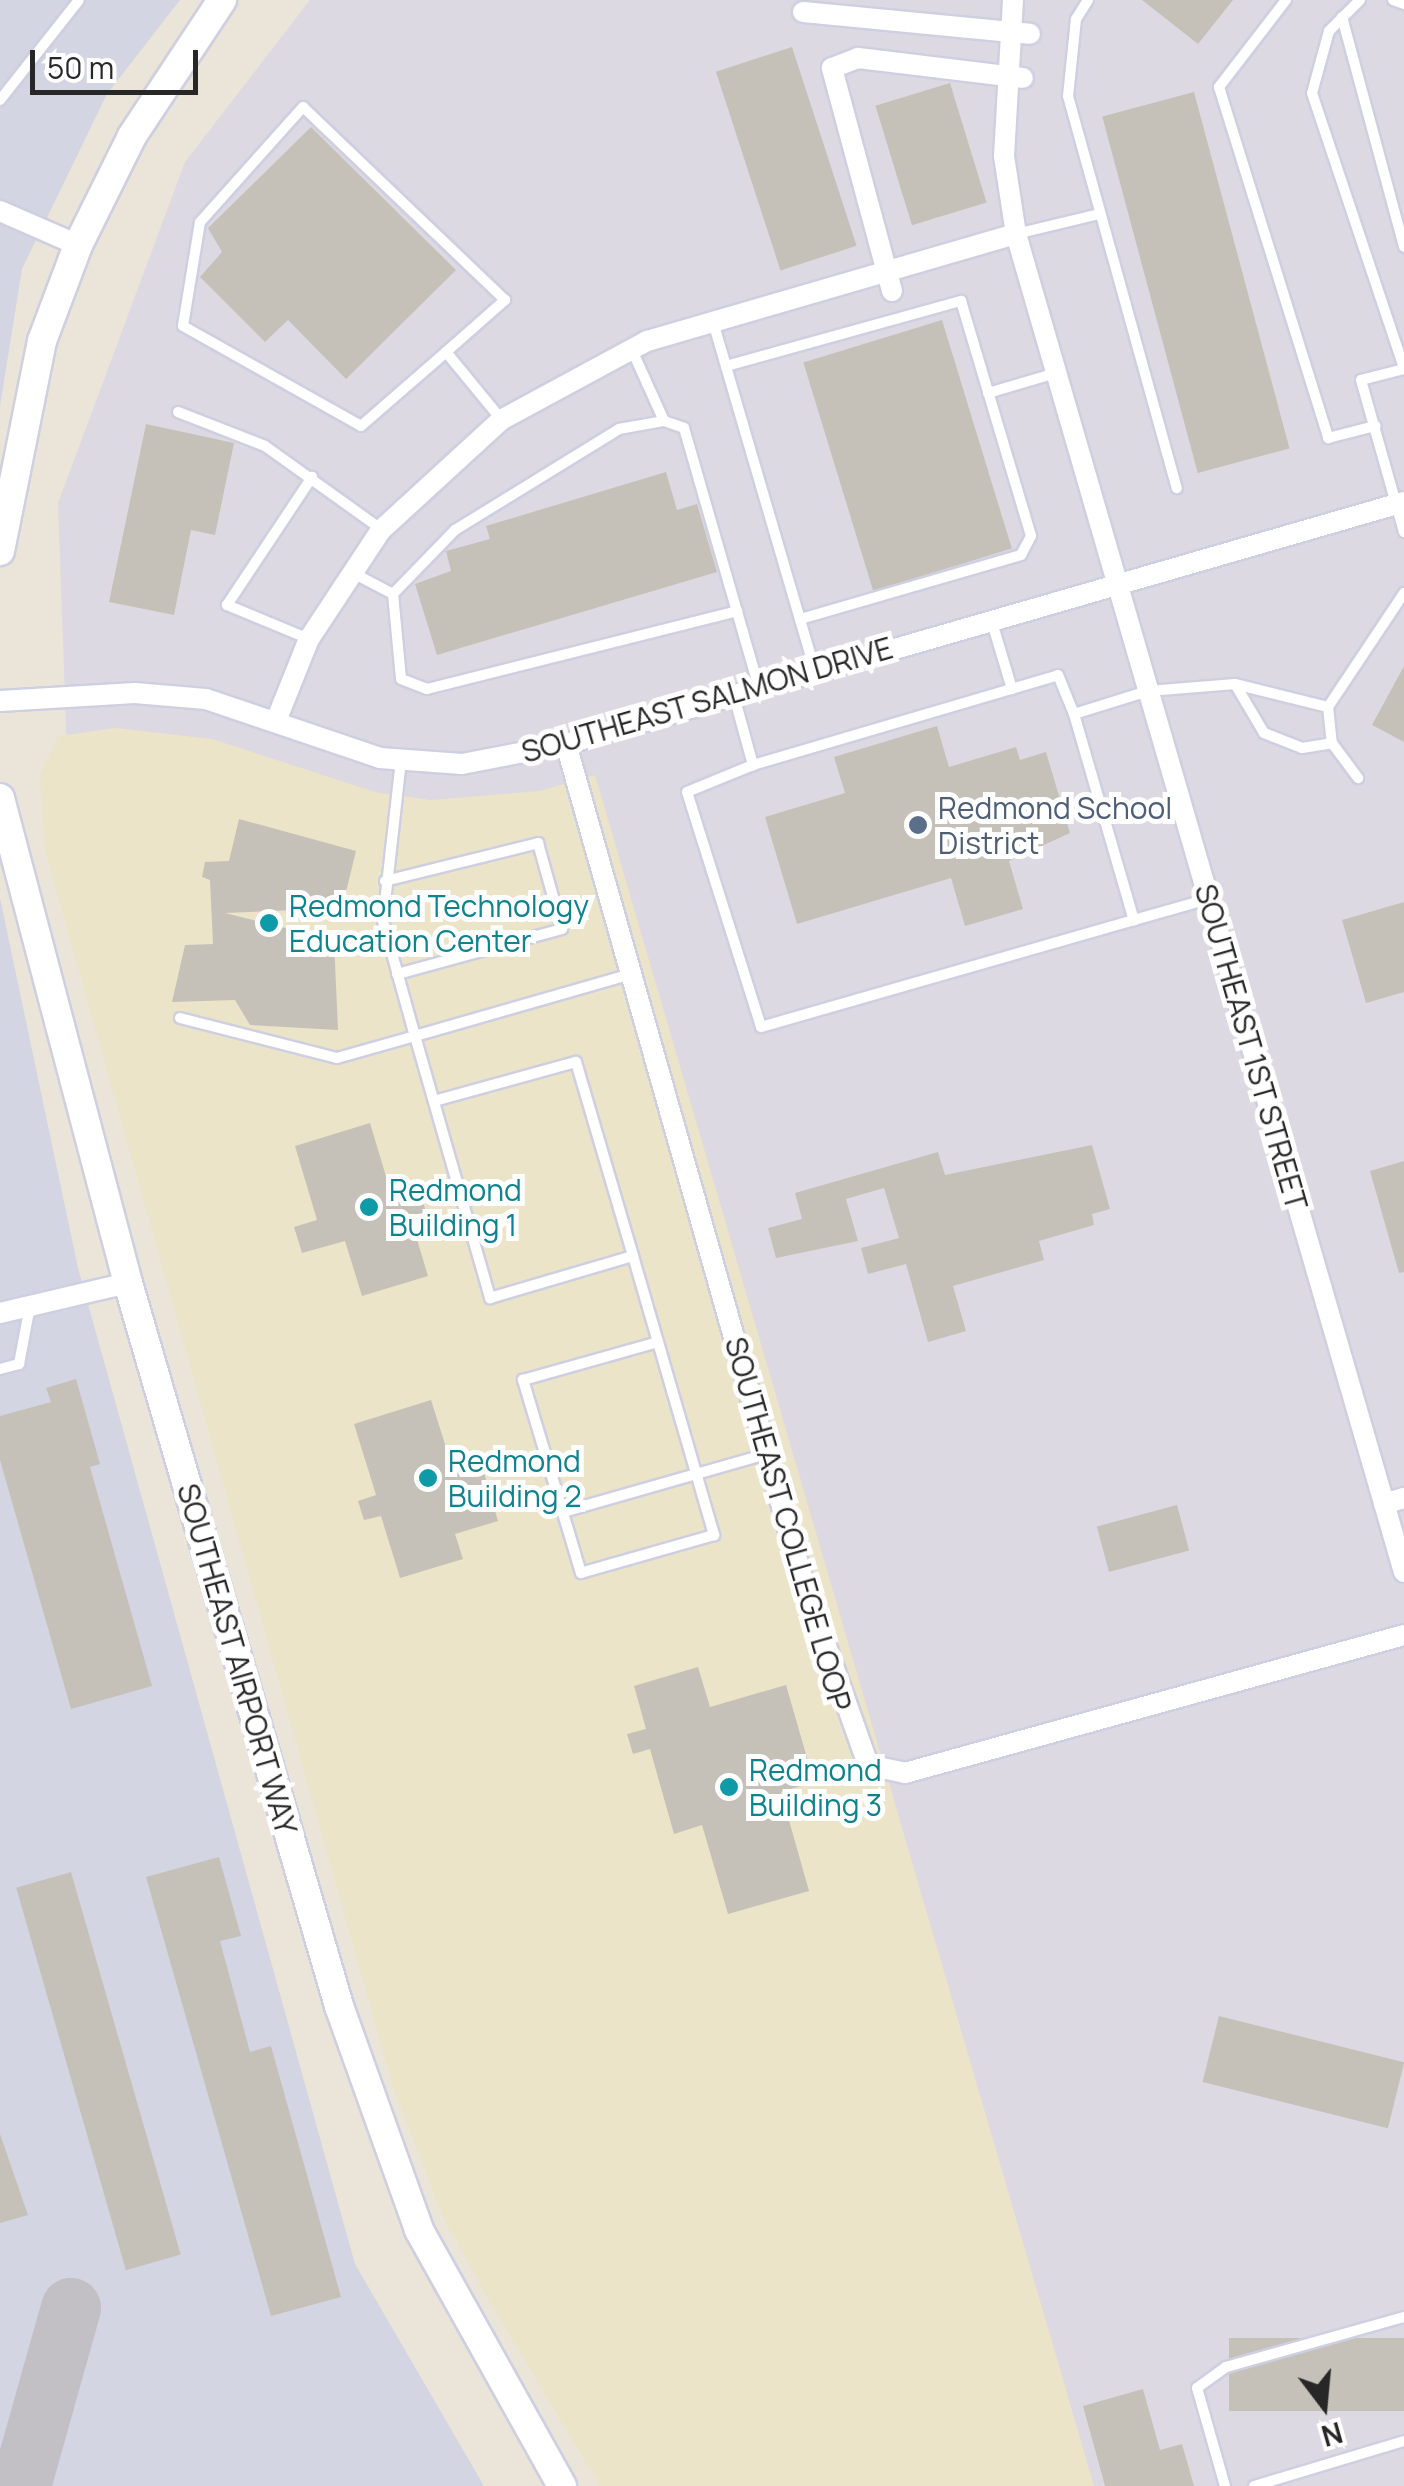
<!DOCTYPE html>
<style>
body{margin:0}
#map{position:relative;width:1404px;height:2486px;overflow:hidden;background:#eae4d9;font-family:Manrope,sans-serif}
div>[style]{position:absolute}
.industrial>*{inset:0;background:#ddd9e2}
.education>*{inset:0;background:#ebe4c8}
.airport>*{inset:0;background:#d4d5e2}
.taxiway>*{height:60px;margin:-30px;padding:0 30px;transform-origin:30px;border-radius:30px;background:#c3c0c5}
.building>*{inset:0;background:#c5c1b8;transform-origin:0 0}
.roads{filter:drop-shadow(2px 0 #cecfe0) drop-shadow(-2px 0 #cecfe0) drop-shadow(0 2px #cecfe0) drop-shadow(0 -2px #cecfe0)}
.service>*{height:10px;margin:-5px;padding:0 5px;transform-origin:5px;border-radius:5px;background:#fff}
.minor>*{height:20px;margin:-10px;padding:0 10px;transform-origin:10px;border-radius:10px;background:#fff}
.secondary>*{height:28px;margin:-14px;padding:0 14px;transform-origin:14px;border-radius:14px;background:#fff}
.dots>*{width:28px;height:28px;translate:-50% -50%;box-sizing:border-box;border:5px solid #fff;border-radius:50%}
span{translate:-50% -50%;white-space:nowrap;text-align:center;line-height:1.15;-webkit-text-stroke:10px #fff;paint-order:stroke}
.street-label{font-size:30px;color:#272727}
.service-label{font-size:30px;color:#4e5e75}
.left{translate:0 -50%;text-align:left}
.culture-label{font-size:30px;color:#0d838f}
.north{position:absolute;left:1274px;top:2356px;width:100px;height:100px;-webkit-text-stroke:8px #fff;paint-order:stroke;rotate:164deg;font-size:28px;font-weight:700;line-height:40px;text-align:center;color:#272727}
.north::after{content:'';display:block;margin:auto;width:35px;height:45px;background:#272727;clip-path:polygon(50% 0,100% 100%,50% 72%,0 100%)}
.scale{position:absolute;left:30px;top:50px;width:168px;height:45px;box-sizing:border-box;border:5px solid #272727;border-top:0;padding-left:12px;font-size:30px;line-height:35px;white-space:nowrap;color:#272727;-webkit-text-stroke:8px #fff;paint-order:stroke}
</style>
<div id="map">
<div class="industrial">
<div style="clip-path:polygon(310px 0,1404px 0,1404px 2486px,613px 2486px,67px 754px,58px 503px,185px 162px)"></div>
</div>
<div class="education">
<div style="clip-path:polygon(116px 728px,212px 739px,375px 792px,431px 800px,540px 791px,595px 775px,1094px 2486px,600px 2486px,488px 2299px,443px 2217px,393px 2087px,45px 850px,40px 775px,59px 736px)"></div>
</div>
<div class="airport">
<div style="clip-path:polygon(0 0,180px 0,107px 94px,22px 269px,0 406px)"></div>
<div style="clip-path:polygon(0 898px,78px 1268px,355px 2264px,484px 2486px,0 2486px)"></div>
</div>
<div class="taxiway">
<div style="left:21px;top:2486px;width:185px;rotate:-74.3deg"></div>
</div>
<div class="building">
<div style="clip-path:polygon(1142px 0,1233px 0,1198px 44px)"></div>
<div style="left:792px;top:47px;width:209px;height:80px;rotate:72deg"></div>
<div style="left:950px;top:83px;width:125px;height:78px;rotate:73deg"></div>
<div style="left:1194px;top:92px;width:369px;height:95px;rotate:75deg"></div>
<div style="clip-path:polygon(311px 127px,456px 270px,346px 379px,288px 320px,265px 342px,200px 277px,222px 252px,208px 228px)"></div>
<div style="left:942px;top:320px;width:239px;height:145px;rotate:73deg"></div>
<div style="clip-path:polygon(146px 424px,234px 443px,215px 535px,191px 530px,174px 615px,109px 602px)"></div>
<div style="clip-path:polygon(666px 472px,677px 510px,697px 504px,717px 572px,437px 655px,415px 584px,451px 571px,446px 551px,490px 539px,486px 526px)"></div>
<div style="clip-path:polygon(1404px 666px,1404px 742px,1372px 725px)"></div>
<div style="clip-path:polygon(937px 726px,949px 767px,1016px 747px,1020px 760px,1046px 752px,1070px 833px,1009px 861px,1023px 909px,965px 926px,951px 878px,797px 924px,765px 817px,845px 793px,834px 757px)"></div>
<div style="clip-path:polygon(239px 819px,356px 851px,342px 908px,225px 913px,334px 940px,338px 1030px,250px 1025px,235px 1000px,172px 1002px,185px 945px,213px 944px,210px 880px,202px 877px,205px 862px,229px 861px)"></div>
<div style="clip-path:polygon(1404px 902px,1404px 992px,1366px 1003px,1342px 920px)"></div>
<div style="clip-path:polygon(370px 1123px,394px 1203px,421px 1195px,426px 1212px,410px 1216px,428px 1276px,362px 1296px,345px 1241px,302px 1253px,294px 1227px,317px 1220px,295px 1146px)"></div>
<div style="clip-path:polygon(1092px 1145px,1110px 1209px,1092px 1214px,1094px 1225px,1039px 1241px,1044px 1260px,953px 1286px,966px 1331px,928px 1342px,906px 1264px,868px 1274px,861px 1248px,899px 1238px,884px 1188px,846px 1199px,858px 1241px,776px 1258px,768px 1228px,802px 1219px,795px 1193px,938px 1152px,945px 1175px)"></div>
<div style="clip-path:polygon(1404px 1161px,1404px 1272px,1399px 1273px,1370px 1171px)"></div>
<div style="clip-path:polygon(76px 1379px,100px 1464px,90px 1467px,152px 1686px,71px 1709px,0 1460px,0 1416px,51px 1402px,46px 1388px)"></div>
<div style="clip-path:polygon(431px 1400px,450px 1460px,478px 1452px,498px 1521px,455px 1534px,463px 1559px,400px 1578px,381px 1516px,364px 1520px,358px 1501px,376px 1495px,354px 1424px)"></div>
<div style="left:1177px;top:1505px;width:47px;height:83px;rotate:75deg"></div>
<div style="clip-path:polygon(698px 1667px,710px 1707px,786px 1685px,814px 1782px,781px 1792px,809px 1891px,728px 1914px,702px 1825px,674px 1834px,650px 1749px,633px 1754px,627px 1734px,646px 1729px,634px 1686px)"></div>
<div style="clip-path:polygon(219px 1857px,241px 1936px,220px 1941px,250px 2052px,271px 2046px,341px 2297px,271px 2316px,146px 1877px)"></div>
<div style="left:71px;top:1872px;width:398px;height:57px;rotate:74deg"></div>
<div style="left:1219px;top:2016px;width:191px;height:68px;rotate:14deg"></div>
<div style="clip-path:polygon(0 2134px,28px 2215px,0 2223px)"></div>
<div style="left:1404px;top:2338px;width:73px;height:175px;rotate:90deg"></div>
<div style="clip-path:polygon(1143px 2389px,1160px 2450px,1182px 2444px,1194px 2486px,1105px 2486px,1083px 2406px)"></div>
</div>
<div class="roads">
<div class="service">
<div style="left:1088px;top:0;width:22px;rotate:122deg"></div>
<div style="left:1076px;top:19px;width:77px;rotate:95.9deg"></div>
<div style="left:1068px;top:96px;width:407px;rotate:74.5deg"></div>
<div style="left:1286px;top:0;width:110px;rotate:127.6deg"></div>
<div style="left:1219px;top:87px;width:368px;rotate:72.7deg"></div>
<div style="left:1328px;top:438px;width:49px;rotate:-14.3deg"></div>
<div style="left:1360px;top:0;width:44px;rotate:135deg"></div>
<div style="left:1329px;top:31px;width:64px;rotate:105.3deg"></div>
<div style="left:1312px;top:93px;width:290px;rotate:71.5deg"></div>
<div style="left:1393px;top:0;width:12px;rotate:20deg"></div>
<div style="left:1342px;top:17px;width:238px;rotate:74.9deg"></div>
<div style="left:0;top:100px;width:127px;rotate:-51.7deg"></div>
<div style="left:1016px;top:234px;width:85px;rotate:-13.5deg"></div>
<div style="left:713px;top:322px;width:364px;rotate:73.7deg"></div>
<div style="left:632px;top:350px;width:78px;rotate:65.7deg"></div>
<div style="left:664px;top:421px;width:21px;rotate:19deg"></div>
<div style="left:684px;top:428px;width:270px;rotate:73.9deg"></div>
<div style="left:446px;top:352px;width:79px;rotate:-41.4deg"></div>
<div style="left:505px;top:300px;width:279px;rotate:-136.3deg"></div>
<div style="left:303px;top:107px;width:154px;rotate:131.8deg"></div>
<div style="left:200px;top:222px;width:105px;rotate:99.3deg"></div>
<div style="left:183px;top:326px;width:204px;rotate:29.3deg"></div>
<div style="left:361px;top:426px;width:113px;rotate:-41deg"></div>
<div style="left:446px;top:352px;width:87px;rotate:50.6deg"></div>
<div style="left:726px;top:366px;width:244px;rotate:-15.5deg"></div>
<div style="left:961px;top:301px;width:245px;rotate:73.4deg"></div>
<div style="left:1031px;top:536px;width:21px;rotate:118deg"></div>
<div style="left:1021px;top:555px;width:230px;rotate:163.8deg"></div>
<div style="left:1404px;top:369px;width:44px;rotate:165.7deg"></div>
<div style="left:1361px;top:380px;width:158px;rotate:74.2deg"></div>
<div style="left:988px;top:393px;width:71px;rotate:-16.4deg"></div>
<div style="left:178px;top:412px;width:93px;rotate:21.3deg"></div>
<div style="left:265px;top:446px;width:143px;rotate:35.6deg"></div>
<div style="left:353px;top:573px;width:45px;rotate:27.7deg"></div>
<div style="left:393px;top:594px;width:85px;rotate:84.6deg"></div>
<div style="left:401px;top:679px;width:28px;rotate:21deg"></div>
<div style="left:427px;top:689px;width:320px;rotate:-14.1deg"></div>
<div style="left:393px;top:594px;width:89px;rotate:-45.9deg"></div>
<div style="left:455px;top:530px;width:193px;rotate:-31.6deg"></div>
<div style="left:619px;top:429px;width:46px;rotate:-10.1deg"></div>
<div style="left:991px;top:619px;width:73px;rotate:73.3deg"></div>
<div style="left:309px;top:639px;width:89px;rotate:-157.5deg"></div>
<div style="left:227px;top:605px;width:154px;rotate:-56.4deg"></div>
<div style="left:1235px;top:684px;width:57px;rotate:59.4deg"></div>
<div style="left:1264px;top:733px;width:41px;rotate:21.5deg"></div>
<div style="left:1302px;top:748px;width:30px;rotate:-9deg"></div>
<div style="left:734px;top:696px;width:72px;rotate:74.6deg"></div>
<div style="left:753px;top:765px;width:318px;rotate:-16.4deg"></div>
<div style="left:1058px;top:675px;width:42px;rotate:67.7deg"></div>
<div style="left:1074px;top:714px;width:77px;rotate:-17.3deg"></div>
<div style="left:1148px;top:691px;width:87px;rotate:-4.6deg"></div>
<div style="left:1235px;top:684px;width:96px;rotate:13.9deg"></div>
<div style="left:1328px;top:707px;width:137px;rotate:-56.3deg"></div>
<div style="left:1328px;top:707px;width:36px;rotate:84deg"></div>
<div style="left:1332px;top:743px;width:44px;rotate:53.4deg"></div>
<div style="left:1074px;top:714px;width:215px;rotate:73.8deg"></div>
<div style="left:1134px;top:920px;width:77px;rotate:-15.8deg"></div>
<div style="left:401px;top:760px;width:162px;rotate:96.4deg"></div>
<div style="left:383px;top:921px;width:119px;rotate:74.5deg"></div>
<div style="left:415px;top:1036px;width:225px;rotate:-16deg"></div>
<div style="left:753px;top:765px;width:71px;rotate:157.8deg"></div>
<div style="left:687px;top:792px;width:246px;rotate:72.5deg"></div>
<div style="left:761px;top:1027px;width:388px;rotate:-16deg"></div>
<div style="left:385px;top:881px;width:158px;rotate:-13.9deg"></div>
<div style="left:538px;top:843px;width:89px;rotate:74.4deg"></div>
<div style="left:562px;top:929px;width:171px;rotate:164.7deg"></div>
<div style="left:180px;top:1018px;width:162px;rotate:14.3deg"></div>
<div style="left:337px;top:1058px;width:81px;rotate:-15.8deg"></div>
<div style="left:415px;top:1036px;width:273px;rotate:74deg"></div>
<div style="left:490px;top:1298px;width:149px;rotate:-16.4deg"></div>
<div style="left:633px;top:1256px;width:291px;rotate:73.8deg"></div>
<div style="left:714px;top:1535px;width:138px;rotate:164.1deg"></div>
<div style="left:581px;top:1573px;width:202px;rotate:-106.7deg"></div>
<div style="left:523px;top:1380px;width:140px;rotate:-15.7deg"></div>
<div style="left:434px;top:1101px;width:147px;rotate:-15.4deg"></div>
<div style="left:576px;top:1062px;width:202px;rotate:73.6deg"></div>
<div style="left:0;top:1369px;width:20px;rotate:-15deg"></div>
<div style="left:19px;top:1364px;width:59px;rotate:-79.3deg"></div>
<div style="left:563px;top:1512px;width:212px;rotate:-15.9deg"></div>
<div style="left:1225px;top:2486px;width:102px;rotate:-105.9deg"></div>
<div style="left:1197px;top:2388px;width:36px;rotate:-36deg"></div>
<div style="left:1226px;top:2367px;width:185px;rotate:-15.7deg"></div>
<div style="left:1254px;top:2486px;width:157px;rotate:-16.7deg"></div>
</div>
<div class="minor">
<div style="left:1013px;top:0;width:156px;rotate:93.3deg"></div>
<div style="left:1004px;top:156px;width:79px;rotate:81.3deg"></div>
<div style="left:1016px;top:234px;width:1393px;rotate:73.83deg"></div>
<div style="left:803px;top:12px;width:228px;rotate:5.5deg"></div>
<div style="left:0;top:211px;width:85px;rotate:23.6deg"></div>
<div style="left:892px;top:291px;width:231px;rotate:-105.1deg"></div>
<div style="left:832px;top:68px;width:28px;rotate:-21deg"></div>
<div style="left:858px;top:58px;width:166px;rotate:6.9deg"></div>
<div style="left:0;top:701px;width:135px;rotate:-3.4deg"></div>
<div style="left:135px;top:693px;width:71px;rotate:4.8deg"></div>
<div style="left:206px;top:699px;width:184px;rotate:18.7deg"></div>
<div style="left:380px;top:758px;width:82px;rotate:4.2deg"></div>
<div style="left:462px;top:764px;width:106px;rotate:-10.9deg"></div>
<div style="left:566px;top:744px;width:872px;rotate:-16.11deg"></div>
<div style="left:276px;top:721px;width:88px;rotate:-68.1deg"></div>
<div style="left:309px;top:639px;width:131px;rotate:-56.6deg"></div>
<div style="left:381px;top:530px;width:163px;rotate:-42.5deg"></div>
<div style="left:501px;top:420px;width:166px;rotate:-28.4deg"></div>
<div style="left:647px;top:341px;width:384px;rotate:-16.2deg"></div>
<div style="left:566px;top:744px;width:870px;rotate:74.19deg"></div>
<div style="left:803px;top:1581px;width:195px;rotate:70.5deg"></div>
<div style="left:868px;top:1765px;width:38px;rotate:12deg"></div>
<div style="left:905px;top:1773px;width:518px;rotate:-15.46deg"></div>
<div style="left:0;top:1313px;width:131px;rotate:-13.2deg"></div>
<div style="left:1384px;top:1504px;width:21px;rotate:-17deg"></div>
</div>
<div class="secondary">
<div style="left:0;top:551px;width:214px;rotate:-78.7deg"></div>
<div style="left:42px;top:341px;width:103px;rotate:-69.4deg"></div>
<div style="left:78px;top:245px;width:122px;rotate:-63.6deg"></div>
<div style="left:132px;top:136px;width:163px;rotate:-56.5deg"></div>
<div style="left:0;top:798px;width:502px;rotate:75.22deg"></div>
<div style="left:128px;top:1283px;width:753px;rotate:73.73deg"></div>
<div style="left:339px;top:2006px;width:238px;rotate:70.3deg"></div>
<div style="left:419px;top:2230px;width:293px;rotate:60.8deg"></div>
</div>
</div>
<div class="dots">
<div style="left:918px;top:825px;background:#5c6f8a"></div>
<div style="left:269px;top:923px;background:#0f9aa8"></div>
<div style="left:369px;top:1207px;background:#0f9aa8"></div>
<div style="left:428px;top:1478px;background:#0f9aa8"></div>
<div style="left:729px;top:1787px;background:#0f9aa8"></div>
</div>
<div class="street-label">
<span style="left:707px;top:700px;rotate:-16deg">SOUTHEAST SALMON DRIVE</span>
<span style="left:1251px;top:1047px;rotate:74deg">SOUTHEAST 1ST STREET</span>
<span style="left:788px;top:1524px;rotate:74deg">SOUTHEAST COLLEGE LOOP</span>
<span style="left:237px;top:1659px;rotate:74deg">SOUTHEAST AIRPORT WAY</span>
</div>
<div class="service-label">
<span class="left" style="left:938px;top:825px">Redmond School<br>District</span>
</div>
<div class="culture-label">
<span class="left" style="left:289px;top:923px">Redmond Technology<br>Education Center</span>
<span class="left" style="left:389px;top:1207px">Redmond<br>Building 1</span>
<span class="left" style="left:448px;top:1478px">Redmond<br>Building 2</span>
<span class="left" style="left:749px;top:1787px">Redmond<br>Building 3</span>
</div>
<div class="north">N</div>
<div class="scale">50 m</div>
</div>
